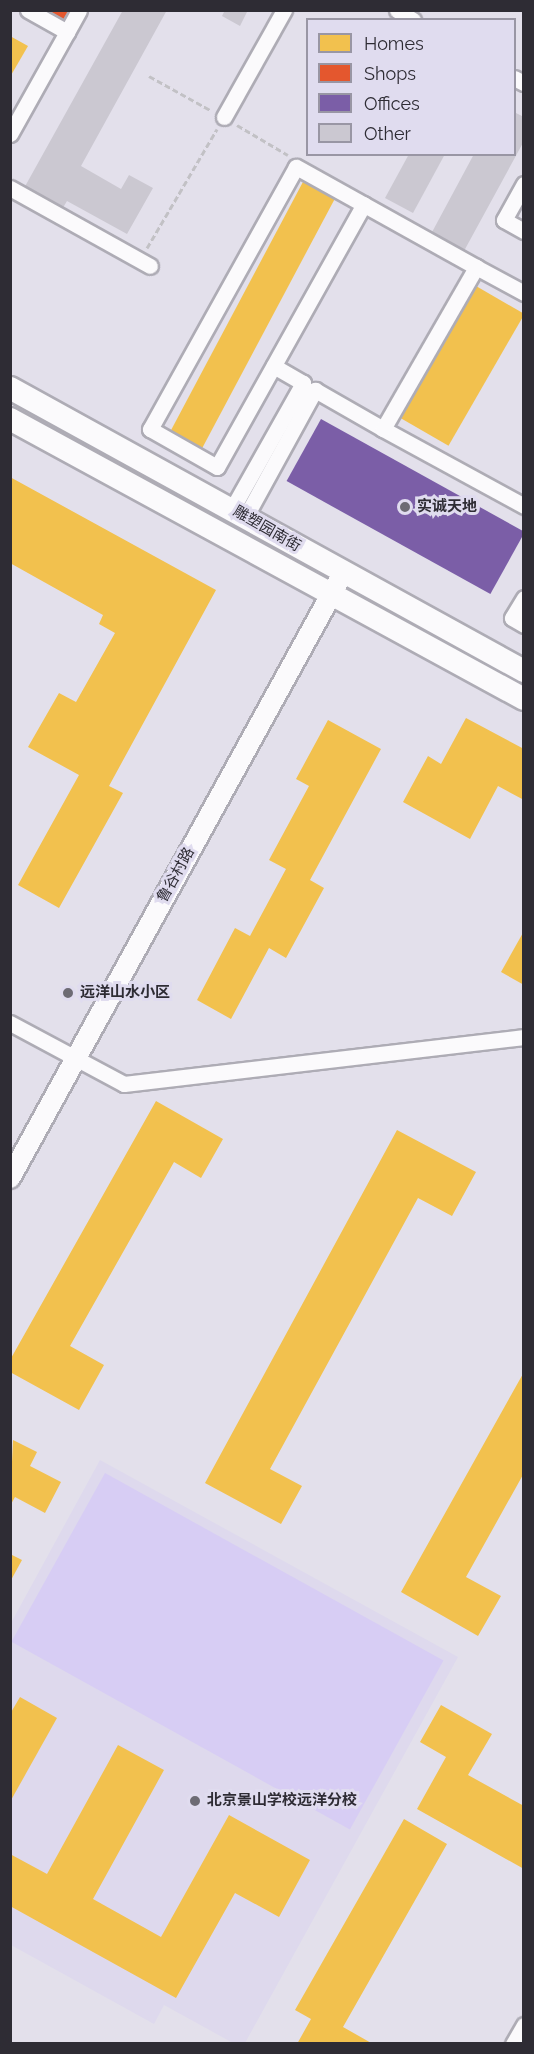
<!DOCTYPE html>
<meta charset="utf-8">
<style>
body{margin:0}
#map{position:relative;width:534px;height:2054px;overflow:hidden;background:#e3e0eb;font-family:Raleway,"Noto Sans SC",sans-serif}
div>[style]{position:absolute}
.built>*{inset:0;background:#ded9ed}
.green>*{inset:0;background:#d7cdf4;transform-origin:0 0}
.homes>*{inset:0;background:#f2c14e;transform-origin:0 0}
.shops>*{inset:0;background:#e4572e}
.offices>*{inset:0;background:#7b5ea7;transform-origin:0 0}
.building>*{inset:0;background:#cbc8d1}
.path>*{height:3px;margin-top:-1.5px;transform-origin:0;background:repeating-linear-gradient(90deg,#c2c1c5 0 6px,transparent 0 9px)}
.roads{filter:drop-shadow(2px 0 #aeacb5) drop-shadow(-2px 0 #aeacb5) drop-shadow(0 2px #aeacb5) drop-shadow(0 -2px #aeacb5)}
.minor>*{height:15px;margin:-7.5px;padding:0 7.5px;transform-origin:7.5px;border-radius:7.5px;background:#fbfafc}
.tertiary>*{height:20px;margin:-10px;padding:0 10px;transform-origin:10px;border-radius:10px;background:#fbfafc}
.secondary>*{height:22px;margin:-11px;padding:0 11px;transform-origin:11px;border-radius:11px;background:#fbfafc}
.dots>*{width:16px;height:16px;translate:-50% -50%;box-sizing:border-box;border:3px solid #e0dcef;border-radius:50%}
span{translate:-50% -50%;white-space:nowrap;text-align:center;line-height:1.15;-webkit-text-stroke:6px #e0dcef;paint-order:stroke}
.poi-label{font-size:15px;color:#2e2c34;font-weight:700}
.left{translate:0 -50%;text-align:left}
.street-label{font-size:15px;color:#2e2c34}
.frame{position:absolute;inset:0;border:12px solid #2e2c34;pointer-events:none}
.legend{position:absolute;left:306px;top:18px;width:210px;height:138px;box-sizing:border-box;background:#e0dcef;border:2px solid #9996a4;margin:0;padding:8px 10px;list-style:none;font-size:18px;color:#2e2c34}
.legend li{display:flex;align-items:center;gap:12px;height:30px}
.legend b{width:30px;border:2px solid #9996a4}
</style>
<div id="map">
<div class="built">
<div style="clip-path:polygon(100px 1460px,458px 1657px,245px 2043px,233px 2043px,164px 2005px,154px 2024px,11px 1945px,11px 1623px)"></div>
</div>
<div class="green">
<div style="left:105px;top:1473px;width:387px;height:193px;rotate:29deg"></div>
</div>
<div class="homes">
<div style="clip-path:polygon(10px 36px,28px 46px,10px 77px)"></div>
<div style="left:304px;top:180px;width:36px;height:285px;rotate:28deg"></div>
<div style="left:476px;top:286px;width:56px;height:152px;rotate:30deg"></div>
<div style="clip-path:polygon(10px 477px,216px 590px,109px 786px,123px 793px,59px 908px,18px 885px,79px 775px,28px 747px,59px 693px,76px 702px,115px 633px,99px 624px,103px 615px,10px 563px)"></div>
<div style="clip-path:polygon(466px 718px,524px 749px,524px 800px,498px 786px,470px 839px,403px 802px,428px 756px,441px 764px)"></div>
<div style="clip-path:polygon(328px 720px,381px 749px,310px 880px,324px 888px,286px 958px,269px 948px,231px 1019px,197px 1000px,235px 928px,250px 936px,286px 869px,269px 860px,309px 786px,296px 779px)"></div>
<div style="clip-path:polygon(524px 931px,524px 985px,501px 972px)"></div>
<div style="clip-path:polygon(156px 1101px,223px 1139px,201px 1178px,174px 1162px,70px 1346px,104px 1365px,79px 1410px,10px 1372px,10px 1360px)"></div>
<div style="clip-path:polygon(397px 1130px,476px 1172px,452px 1216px,418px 1198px,270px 1469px,302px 1486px,281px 1524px,205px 1483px)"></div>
<div style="clip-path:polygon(524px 1372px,524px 1473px,466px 1577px,501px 1596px,478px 1636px,401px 1592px)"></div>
<div style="clip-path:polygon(13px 1440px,37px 1452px,30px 1466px,61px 1482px,45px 1513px,15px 1497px,10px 1506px)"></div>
<div style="clip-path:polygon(10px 1554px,22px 1560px,10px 1582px)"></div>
<div style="clip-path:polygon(20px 1697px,57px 1718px,10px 1802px,10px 1714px)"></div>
<div style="clip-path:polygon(441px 1705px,492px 1734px,468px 1775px,524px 1806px,524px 1869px,417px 1809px,446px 1757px,420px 1742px)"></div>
<div style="clip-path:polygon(118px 1745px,164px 1770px,93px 1899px,161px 1937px,229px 1815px,310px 1860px,279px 1917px,235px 1893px,176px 1998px,10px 1906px,10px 1854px,47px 1874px)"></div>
<div style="clip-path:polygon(404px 1819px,447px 1844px,343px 2027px,373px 2044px,297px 2044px,311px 2019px,295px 2010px)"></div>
</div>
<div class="shops">
<div style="clip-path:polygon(28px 10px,79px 10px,67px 32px)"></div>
</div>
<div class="offices">
<div style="left:321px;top:419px;width:233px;height:71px;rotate:29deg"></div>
</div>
<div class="building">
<div style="clip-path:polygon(123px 10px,167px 10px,81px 166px,121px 189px,129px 175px,153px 188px,127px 234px,67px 201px,61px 211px,23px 190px)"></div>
<div style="clip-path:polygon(225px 10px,248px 10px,240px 26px,222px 16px)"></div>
<div style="clip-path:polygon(514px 112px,524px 117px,524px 141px,464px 251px,431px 234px,474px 154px,514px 154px)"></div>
<div style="clip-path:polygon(409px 154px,445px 154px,413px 213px,385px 198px)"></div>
</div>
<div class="path">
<div style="left:149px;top:76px;width:70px;rotate:29.1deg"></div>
<div style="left:237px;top:125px;width:59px;rotate:30.5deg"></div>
<div style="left:147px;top:248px;width:138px;rotate:-59.5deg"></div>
</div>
<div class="roads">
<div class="minor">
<div style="left:28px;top:10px;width:45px;rotate:29.4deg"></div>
<div style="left:67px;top:32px;width:25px;rotate:-61deg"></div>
<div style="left:397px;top:10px;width:19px;rotate:32deg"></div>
<div style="left:514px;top:78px;width:11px;rotate:27deg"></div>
<div style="left:224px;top:117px;width:123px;rotate:-60.7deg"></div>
<div style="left:10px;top:134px;width:117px;rotate:-60.8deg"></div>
<div style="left:524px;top:184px;width:41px;rotate:119.1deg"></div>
<div style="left:504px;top:220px;width:23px;rotate:29deg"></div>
<div style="left:10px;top:188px;width:160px;rotate:29.1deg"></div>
<div style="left:476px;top:267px;width:55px;rotate:28.4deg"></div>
<div style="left:383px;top:429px;width:161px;rotate:28.6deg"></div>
<div style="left:232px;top:509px;width:145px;rotate:-60.6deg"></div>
<div style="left:303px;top:383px;width:34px;rotate:-150deg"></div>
<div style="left:246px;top:516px;width:144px;rotate:-61.3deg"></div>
<div style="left:315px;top:390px;width:78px;rotate:29.8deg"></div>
<div style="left:383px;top:429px;width:187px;rotate:-60.1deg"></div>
<div style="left:476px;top:267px;width:206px;rotate:-150.9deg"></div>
<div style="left:296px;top:167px;width:300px;rotate:119.1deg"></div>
<div style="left:150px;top:429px;width:77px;rotate:29.6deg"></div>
<div style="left:217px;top:467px;width:301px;rotate:-60.8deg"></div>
<div style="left:524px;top:598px;width:23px;rotate:121deg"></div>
<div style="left:512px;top:618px;width:14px;rotate:30deg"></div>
<div style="left:10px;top:1023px;width:129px;rotate:28.2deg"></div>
<div style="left:124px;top:1084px;width:403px;rotate:-6.7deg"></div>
<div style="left:513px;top:2044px;width:22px;rotate:-60deg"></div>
</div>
<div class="tertiary">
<div style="left:10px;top:1178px;width:691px;rotate:-61.17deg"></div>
</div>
<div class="secondary">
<div style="left:10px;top:388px;width:587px;rotate:28.84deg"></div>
<div style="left:10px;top:419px;width:585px;rotate:28.58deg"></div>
</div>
</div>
<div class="dots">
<div style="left:405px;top:507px;background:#6d6b74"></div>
<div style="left:68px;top:993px;background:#6d6b74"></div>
<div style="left:195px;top:1801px;background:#6d6b74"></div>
</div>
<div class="poi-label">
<span class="left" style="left:417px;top:507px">实诚天地</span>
<span class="left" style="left:80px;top:993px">远洋山水小区</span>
<span class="left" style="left:207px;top:1801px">北京景山学校远洋分校</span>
</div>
<div class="street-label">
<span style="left:267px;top:529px;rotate:30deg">雕塑园南街</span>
<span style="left:176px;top:875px;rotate:-61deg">鲁谷村路</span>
</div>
<div class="frame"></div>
<ul class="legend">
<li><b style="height:16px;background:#f2c14e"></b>Homes</li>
<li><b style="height:16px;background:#e4572e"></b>Shops</li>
<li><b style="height:16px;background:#7b5ea7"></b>Offices</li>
<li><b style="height:16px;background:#cbc8d1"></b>Other</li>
</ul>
</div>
